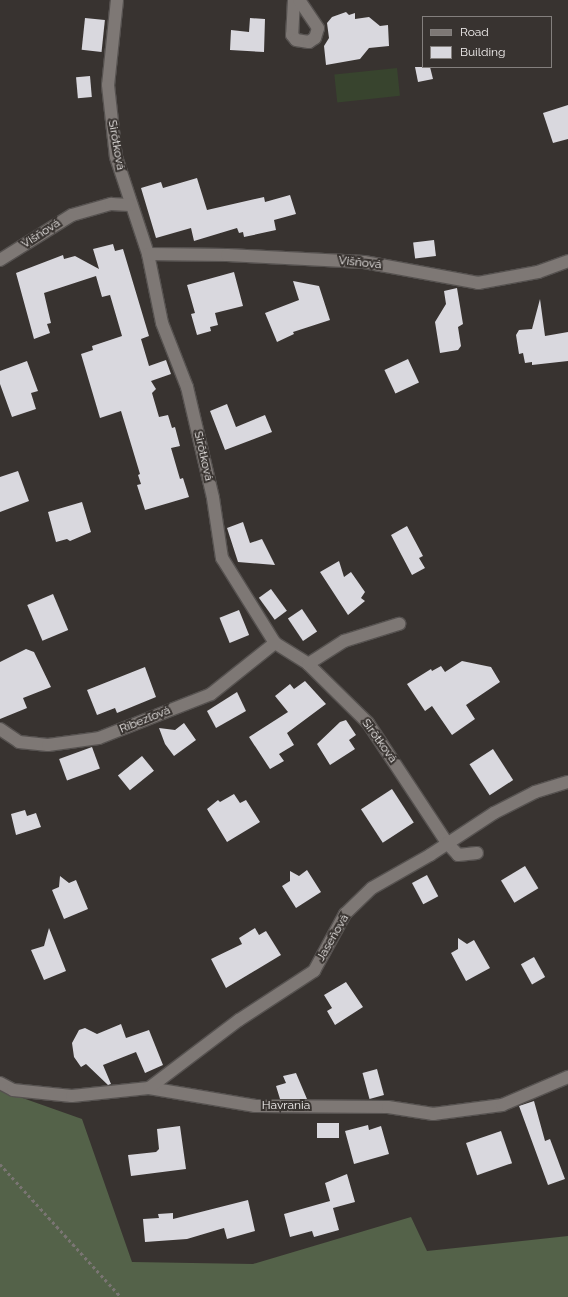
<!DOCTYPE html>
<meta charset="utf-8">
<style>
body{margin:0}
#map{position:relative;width:568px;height:1297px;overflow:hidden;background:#383330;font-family:Raleway,sans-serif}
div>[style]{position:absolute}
.green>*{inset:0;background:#38442e;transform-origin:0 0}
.forest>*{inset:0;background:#546249}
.building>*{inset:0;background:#d9d8de;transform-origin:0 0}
.path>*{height:2.5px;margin-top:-1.25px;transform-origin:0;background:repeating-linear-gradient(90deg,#7a7573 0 3px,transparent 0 6px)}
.roads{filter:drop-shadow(1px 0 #565250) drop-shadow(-1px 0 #565250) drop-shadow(0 1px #565250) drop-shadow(0 -1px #565250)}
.minor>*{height:12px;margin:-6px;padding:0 6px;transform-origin:6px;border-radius:6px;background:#7e7875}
span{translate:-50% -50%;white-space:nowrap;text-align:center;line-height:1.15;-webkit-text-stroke:4px #383330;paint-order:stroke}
.street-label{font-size:12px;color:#f4f1f0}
.legend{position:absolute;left:422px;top:16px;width:130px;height:52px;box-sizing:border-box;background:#383330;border:1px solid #837f7d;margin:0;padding:5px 7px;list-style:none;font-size:12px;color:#f4f1f0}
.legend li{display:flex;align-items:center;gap:8px;height:20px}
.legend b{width:20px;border:1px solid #837f7d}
</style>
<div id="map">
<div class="green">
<div style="left:397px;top:68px;width:28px;height:63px;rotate:84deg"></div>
</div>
<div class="forest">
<div style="clip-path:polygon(0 1090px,82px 1119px,132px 1262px,253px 1264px,411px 1217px,427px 1251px,568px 1236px,568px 1297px,0 1297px)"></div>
</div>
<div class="building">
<div style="clip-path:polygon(346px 12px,349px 15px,355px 13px,355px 19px,369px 17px,380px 26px,388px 25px,389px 46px,369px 48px,360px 59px,326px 65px,324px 46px,329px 38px,327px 23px,332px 17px)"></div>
<div style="left:85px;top:18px;width:20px;height:32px;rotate:6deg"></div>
<div style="clip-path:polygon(250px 18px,265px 19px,264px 52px,230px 50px,231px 30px,249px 32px)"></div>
<div style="clip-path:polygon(415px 67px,430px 67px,433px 79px,418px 82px)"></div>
<div style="left:90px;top:76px;width:21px;height:14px;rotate:85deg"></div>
<div style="clip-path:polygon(568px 105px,568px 139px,553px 143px,543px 113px)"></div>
<div style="clip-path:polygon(197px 178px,207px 210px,264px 197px,265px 202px,290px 195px,296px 214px,274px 220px,276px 230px,244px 237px,243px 232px,239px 233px,237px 228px,194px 241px,191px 228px,156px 238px,141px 188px,161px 182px,163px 188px)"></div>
<div style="left:434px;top:240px;width:16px;height:21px;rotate:83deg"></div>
<div style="clip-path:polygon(113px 244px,115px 251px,123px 249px,149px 336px,141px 339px,149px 366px,166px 360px,171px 374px,151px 381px,156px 389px,152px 393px,159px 417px,168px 415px,172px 428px,175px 427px,180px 446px,171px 448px,180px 479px,183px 478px,189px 497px,145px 510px,137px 485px,141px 484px,138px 475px,140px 474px,121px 411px,100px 418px,81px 354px,93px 350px,92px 346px,122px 336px,110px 295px,102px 297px,96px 276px,44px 293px,51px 323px,47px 324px,50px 333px,34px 339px,16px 273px,63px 255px,64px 259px,75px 256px,99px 269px,93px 249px)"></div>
<div style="clip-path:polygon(234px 272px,243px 306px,215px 313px,218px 325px,210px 327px,211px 331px,197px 335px,191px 314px,195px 313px,187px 285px)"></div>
<div style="clip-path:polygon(293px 281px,319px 286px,330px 320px,293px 332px,294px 334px,277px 342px,265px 313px,299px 300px)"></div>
<div style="clip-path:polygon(457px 288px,463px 324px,458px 327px,461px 346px,458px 350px,440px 353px,435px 322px,446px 304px,444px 291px)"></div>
<div style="clip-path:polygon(540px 299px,545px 336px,568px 332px,568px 361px,532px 365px,532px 362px,525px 363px,523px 353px,519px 354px,516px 335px,519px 330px,532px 329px)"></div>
<div style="left:408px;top:359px;width:26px;height:26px;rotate:65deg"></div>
<div style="clip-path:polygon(27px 361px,38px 391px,31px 393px,36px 409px,12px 417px,0 384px,0 371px)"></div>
<div style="clip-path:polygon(227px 404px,236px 427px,265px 415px,272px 432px,225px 450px,210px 411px)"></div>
<div style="clip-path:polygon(18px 471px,29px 501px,0 512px,0 477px)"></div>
<div style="clip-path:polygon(82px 502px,91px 532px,70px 541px,67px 539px,56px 542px,48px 512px)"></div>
<div style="clip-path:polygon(243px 522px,250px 543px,262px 539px,275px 565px,238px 562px,227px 528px)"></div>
<div style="clip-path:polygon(407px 526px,423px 556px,419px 558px,425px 568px,412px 575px,391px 535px)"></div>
<div style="clip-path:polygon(339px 561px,344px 577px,351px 572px,365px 592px,361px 598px,365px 601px,348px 615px,320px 572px)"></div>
<div style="left:271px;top:589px;width:27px;height:15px;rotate:54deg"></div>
<div style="left:53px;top:594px;width:39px;height:28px;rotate:67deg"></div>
<div style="left:302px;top:609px;width:27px;height:17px;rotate:56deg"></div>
<div style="left:239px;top:610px;width:27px;height:21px;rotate:68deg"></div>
<div style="clip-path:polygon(26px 649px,34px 652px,51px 687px,23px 698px,27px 708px,0 719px,0 662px)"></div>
<div style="clip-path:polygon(462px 661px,491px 667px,500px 682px,466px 705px,475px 719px,452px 735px,432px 706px,425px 711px,407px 684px,431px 669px,432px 671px,441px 666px,445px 672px)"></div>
<div style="clip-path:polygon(145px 667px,156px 697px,117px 713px,115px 708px,97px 715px,87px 690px)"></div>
<div style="clip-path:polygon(305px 681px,326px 704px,287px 733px,294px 745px,279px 754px,284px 761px,270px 769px,249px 737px,288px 712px,275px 696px,290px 684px,294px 689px)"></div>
<div style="clip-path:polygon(237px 692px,246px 711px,216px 728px,207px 711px)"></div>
<div style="clip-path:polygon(346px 720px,356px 735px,349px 740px,355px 749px,330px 765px,317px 744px,340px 722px)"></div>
<div style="clip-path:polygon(184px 723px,196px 740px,174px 756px,165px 744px,159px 728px,175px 730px)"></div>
<div style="left:92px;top:747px;width:23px;height:35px;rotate:70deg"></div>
<div style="left:493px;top:749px;width:37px;height:28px;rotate:57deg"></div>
<div style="left:142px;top:756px;width:19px;height:31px;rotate:51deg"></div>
<div style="left:392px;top:789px;width:40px;height:37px;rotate:57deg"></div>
<div style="clip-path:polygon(234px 794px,240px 803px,246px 800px,260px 822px,227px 842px,207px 809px,218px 800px,220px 802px)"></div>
<div style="clip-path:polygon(25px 810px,27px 816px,36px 813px,41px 827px,16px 835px,11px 814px)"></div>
<div style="left:525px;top:866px;width:26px;height:28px;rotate:59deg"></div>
<div style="clip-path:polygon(307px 870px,321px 892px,296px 908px,282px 886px,290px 881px,290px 871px,299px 876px)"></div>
<div style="left:427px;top:875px;width:24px;height:17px;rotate:62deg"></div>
<div style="clip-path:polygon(60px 876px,69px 883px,76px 880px,88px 909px,64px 919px,52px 890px,59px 887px)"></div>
<div style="clip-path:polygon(49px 928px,66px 971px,44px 980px,31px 950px,44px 946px)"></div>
<div style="clip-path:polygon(255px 928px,259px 935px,266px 931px,281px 955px,226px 988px,211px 959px,242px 944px,239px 938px)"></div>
<div style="clip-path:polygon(458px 938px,467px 944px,474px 940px,490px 968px,466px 981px,451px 953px,458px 949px)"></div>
<div style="left:534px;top:957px;width:23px;height:15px;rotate:61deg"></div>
<div style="clip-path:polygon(346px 982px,363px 1007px,335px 1025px,327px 1011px,332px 1008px,324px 995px)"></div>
<div style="clip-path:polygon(121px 1024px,126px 1038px,149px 1030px,163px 1065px,145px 1073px,136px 1052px,103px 1065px,111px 1084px,108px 1085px,86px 1064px,81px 1067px,74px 1057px,72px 1043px,79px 1030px,85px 1028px,97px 1034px)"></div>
<div style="left:377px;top:1069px;width:27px;height:15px;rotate:75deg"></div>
<div style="clip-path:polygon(296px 1073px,307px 1099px,280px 1099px,276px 1086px,286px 1083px,283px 1076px)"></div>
<div style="clip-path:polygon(534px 1101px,545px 1141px,550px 1139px,565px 1179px,548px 1185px,519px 1106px)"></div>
<div style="left:339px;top:1123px;width:15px;height:22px;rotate:90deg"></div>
<div style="clip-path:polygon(368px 1125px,369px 1130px,381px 1126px,389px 1154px,354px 1164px,345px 1131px)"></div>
<div style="clip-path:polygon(180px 1126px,186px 1169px,131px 1176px,128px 1155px,156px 1152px,159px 1149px,157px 1129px)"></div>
<div style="left:501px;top:1131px;width:34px;height:37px;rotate:71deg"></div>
<div style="clip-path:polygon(347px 1174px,355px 1202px,333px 1208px,339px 1230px,314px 1237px,312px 1231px,290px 1237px,284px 1214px,330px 1201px,325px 1183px)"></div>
<div style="clip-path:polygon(248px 1200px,255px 1231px,227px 1239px,224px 1228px,187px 1239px,145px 1242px,143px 1219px,159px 1218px,158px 1214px,173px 1213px,173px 1219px)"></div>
</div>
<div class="path">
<div style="left:0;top:1164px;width:180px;rotate:47.7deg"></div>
</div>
<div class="roads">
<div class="minor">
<div style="left:117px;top:0;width:85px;rotate:96deg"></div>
<div style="left:108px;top:85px;width:72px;rotate:83.7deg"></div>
<div style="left:116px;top:157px;width:102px;rotate:71.7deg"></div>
<div style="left:148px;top:254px;width:70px;rotate:78.5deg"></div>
<div style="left:162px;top:323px;width:69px;rotate:68.7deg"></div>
<div style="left:187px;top:387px;width:114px;rotate:76.8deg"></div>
<div style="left:213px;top:498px;width:61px;rotate:81.5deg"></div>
<div style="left:222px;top:558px;width:100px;rotate:58.1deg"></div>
<div style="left:275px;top:643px;width:39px;rotate:32deg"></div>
<div style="left:308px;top:664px;width:84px;rotate:44.5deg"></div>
<div style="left:368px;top:723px;width:144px;rotate:56.6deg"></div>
<div style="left:447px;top:843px;width:16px;rotate:47deg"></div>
<div style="left:458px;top:855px;width:19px;rotate:-6deg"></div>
<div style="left:294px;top:0;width:35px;rotate:93deg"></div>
<div style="left:292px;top:35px;width:6px;rotate:51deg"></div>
<div style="left:296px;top:40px;width:13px;rotate:9deg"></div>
<div style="left:309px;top:42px;width:7px;rotate:-34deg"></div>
<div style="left:315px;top:38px;width:10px;rotate:-73deg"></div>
<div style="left:318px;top:28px;width:34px;rotate:-124deg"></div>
<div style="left:148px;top:254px;width:79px;rotate:0.7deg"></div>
<div style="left:227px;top:255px;width:137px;rotate:2.9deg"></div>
<div style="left:364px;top:262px;width:116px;rotate:10.4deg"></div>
<div style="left:478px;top:283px;width:61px;rotate:-10.4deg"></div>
<div style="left:538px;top:272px;width:32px;rotate:-20deg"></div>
<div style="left:0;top:260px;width:85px;rotate:-32deg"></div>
<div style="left:72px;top:215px;width:41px;rotate:-15.8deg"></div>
<div style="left:111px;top:204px;width:19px;rotate:3deg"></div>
<div style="left:308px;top:664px;width:43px;rotate:-32.6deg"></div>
<div style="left:344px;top:641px;width:58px;rotate:-17.2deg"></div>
<div style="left:0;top:729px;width:23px;rotate:34deg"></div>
<div style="left:19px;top:742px;width:29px;rotate:6deg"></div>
<div style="left:48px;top:745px;width:51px;rotate:-7.8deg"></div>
<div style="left:99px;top:738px;width:120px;rotate:-21.4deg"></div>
<div style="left:211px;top:694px;width:82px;rotate:-38.6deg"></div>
<div style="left:0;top:1083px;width:15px;rotate:28deg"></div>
<div style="left:13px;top:1090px;width:59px;rotate:5.8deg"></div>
<div style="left:72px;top:1096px;width:77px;rotate:-5.9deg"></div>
<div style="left:149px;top:1088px;width:108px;rotate:9.6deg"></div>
<div style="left:255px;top:1106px;width:133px;rotate:0.4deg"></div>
<div style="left:388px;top:1107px;width:46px;rotate:8.8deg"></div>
<div style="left:433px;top:1114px;width:70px;rotate:-7.4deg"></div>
<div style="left:502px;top:1105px;width:72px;rotate:-23deg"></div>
<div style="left:149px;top:1088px;width:113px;rotate:-37.1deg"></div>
<div style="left:239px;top:1020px;width:90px;rotate:-33.2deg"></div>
<div style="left:314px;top:971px;width:65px;rotate:-61.5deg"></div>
<div style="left:345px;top:914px;width:37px;rotate:-44deg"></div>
<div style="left:372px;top:888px;width:67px;rotate:-29.6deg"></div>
<div style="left:430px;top:855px;width:77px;rotate:-33.3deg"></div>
<div style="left:494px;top:813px;width:46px;rotate:-27.1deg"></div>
<div style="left:535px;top:792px;width:34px;rotate:-17deg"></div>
</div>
</div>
<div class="street-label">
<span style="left:116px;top:145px;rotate:80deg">Sirôtková</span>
<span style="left:41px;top:234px;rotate:-33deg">Višňová</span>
<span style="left:360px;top:263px;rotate:6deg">Višňová</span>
<span style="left:203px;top:456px;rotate:77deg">Sirôtková</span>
<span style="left:145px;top:720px;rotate:-22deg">Ríbezľová</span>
<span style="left:379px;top:741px;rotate:54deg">Sirôtková</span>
<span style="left:333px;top:938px;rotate:-60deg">Jaseňová</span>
<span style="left:286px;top:1106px">Havrania</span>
</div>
<ul class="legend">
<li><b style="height:5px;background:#7e7875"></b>Road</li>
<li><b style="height:11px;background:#d9d8de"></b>Building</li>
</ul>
</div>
